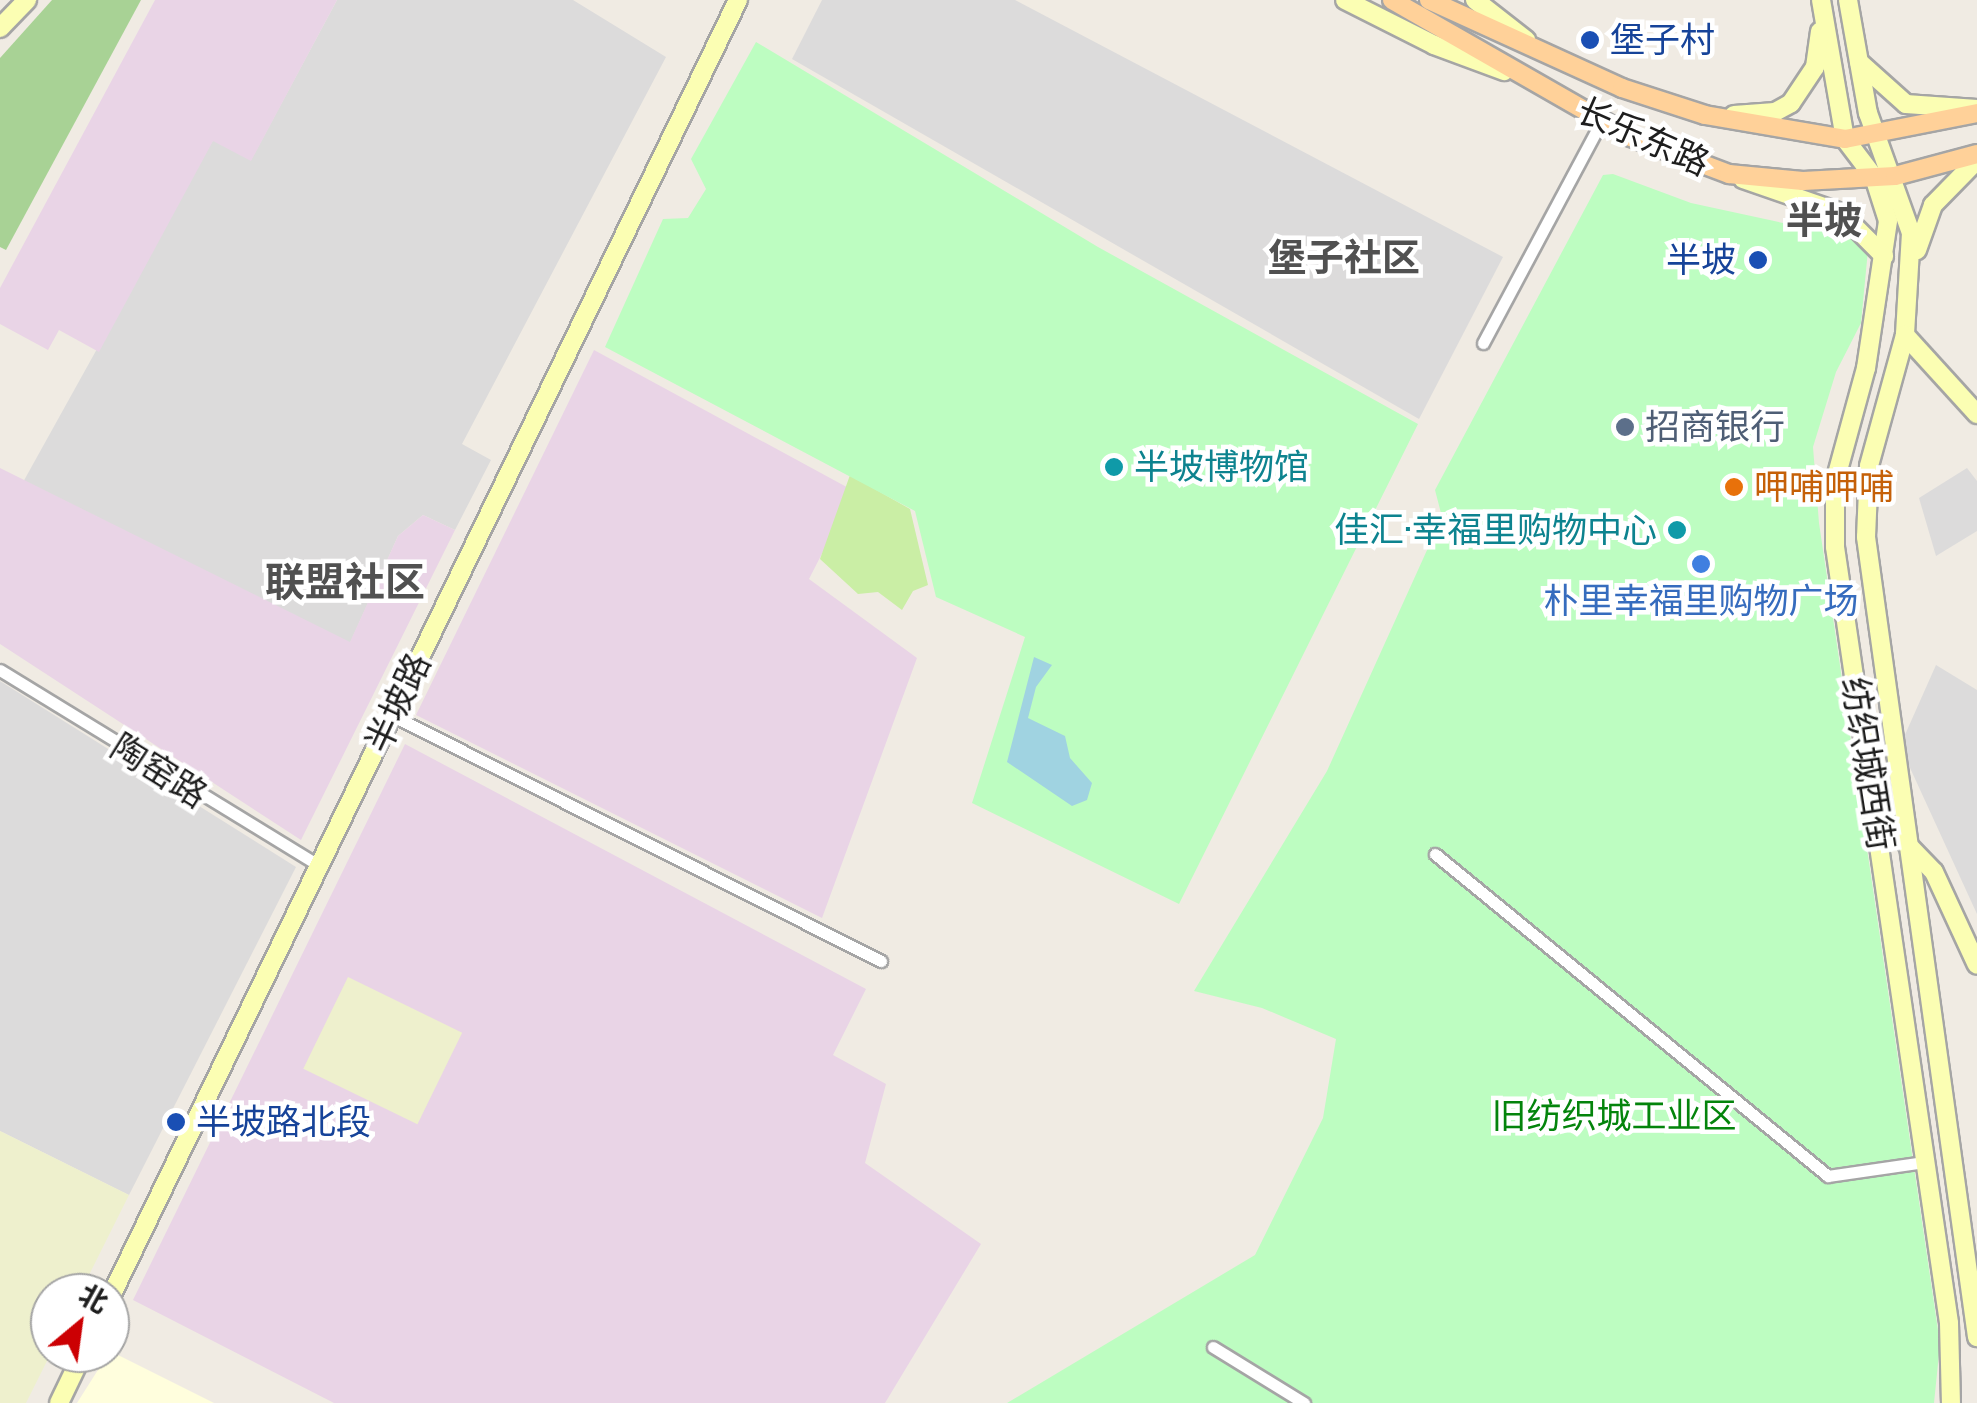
<!DOCTYPE html>
<meta charset="utf-8">
<style>
body{margin:0}
#map{position:relative;width:1977px;height:1403px;overflow:hidden;background:#f0ebe3;font-family:"Public Sans","Noto Sans SC",sans-serif}
div>[style]{position:absolute}
.residential>*{inset:0;background:#dcdbdb}
.industrial>*{inset:0;background:#e9d4e6}
.education>*{inset:0;background:#fffedd}
.farmland>*{inset:0;background:#eef0cd;transform-origin:0 0}
.grass>*{inset:0;background:#caeea5}
.forest>*{inset:0;background:#a8d295}
.park>*{inset:0;background:#bdfdc1}
.water>*{inset:0;background:#a0d3e1}
.roads{filter:drop-shadow(2px 0 #a5a5a5) drop-shadow(-2px 0 #a5a5a5) drop-shadow(0 2px #a5a5a5) drop-shadow(0 -2px #a5a5a5)}
.street>*{height:11px;margin:-5.5px;padding:0 5.5px;transform-origin:5.5px;border-radius:5.5px;background:#fff}
.secondary>*{height:18px;margin:-9px;padding:0 9px;transform-origin:9px;border-radius:9px;background:#fbfeb3}
.primary>*{height:18px;margin:-9px;padding:0 9px;transform-origin:9px;border-radius:9px;background:#ffd199}
.dots>*{width:28px;height:28px;translate:-50% -50%;box-sizing:border-box;border:5px solid #fff;border-radius:50%}
span{translate:-50% -50%;white-space:nowrap;text-align:center;line-height:1.15;-webkit-text-stroke:9px #fff;paint-order:stroke}
.transit-label{font-size:35px;color:#164399}
.left{translate:0 -50%;text-align:left}
.right{translate:-100% -50%;text-align:right}
.street-label{font-size:35px;color:#1e1e1e}
.service-label{font-size:35px;color:#4e5e75}
.culture-label{font-size:35px;color:#0d838f}
.food-label{font-size:35px;color:#c56008}
.shop-label{font-size:35px;color:#366cbe}
.park-label{font-size:35px;color:#04840c}
.neighbourhood-label{font-size:38px;color:#515151;font-weight:700}
.quarter-label{font-size:40px;color:#515151;font-weight:700}
.north{position:absolute;left:30px;top:1273px;width:100px;height:100px;box-sizing:border-box;background:#fff;border:2px solid #a5a5a5;border-radius:50%;rotate:29deg;font-size:28px;font-weight:700;line-height:40px;text-align:center;color:#1e1e1e}
.north::after{content:'';display:block;margin:auto;width:35px;height:45px;background:#cc0003;clip-path:polygon(50% 0,100% 100%,50% 72%,0 100%)}
</style>
<div id="map">
<div class="residential">
<div style="clip-path:polygon(337px 0,573px 0,666px 57px,462px 444px,491px 460px,455px 530px,423px 515px,398px 536px,350px 643px,22px 484px,213px 140px,251px 160px)"></div>
<div style="clip-path:polygon(822px 0,1015px 0,1503px 257px,1419px 419px,792px 59px)"></div>
<div style="clip-path:polygon(1967px 468px,1977px 481px,1977px 531px,1936px 556px,1919px 498px)"></div>
<div style="clip-path:polygon(1936px 665px,1977px 690px,1977px 914px,1900px 746px)"></div>
<div style="clip-path:polygon(0 681px,296px 867px,129px 1195px,0 1131px)"></div>
</div>
<div class="industrial">
<div style="clip-path:polygon(155px 0,337px 0,251px 161px,213px 141px,99px 352px,59px 330px,48px 350px,0 324px,0 288px)"></div>
<div style="clip-path:polygon(594px 350px,854px 491px,809px 579px,917px 658px,822px 918px,416px 715px)"></div>
<div style="clip-path:polygon(0 468px,350px 642px,398px 536px,423px 515px,455px 530px,301px 840px,0 644px)"></div>
<div style="clip-path:polygon(405px 744px,866px 989px,833px 1055px,886px 1084px,865px 1163px,981px 1244px,885px 1403px,334px 1403px,133px 1300px)"></div>
</div>
<div class="education">
<div style="clip-path:polygon(110px 1351px,214px 1403px,77px 1403px)"></div>
</div>
<div class="farmland">
<div style="left:348px;top:977px;width:127px;height:102px;rotate:26deg"></div>
<div style="clip-path:polygon(0 1131px,129px 1195px,80px 1293px,50px 1293px,51px 1353px,26px 1403px,0 1403px)"></div>
</div>
<div class="grass">
<div style="clip-path:polygon(850px 475px,910px 509px,928px 585px,913px 591px,902px 610px,878px 592px,858px 594px,820px 559px)"></div>
</div>
<div class="forest">
<div style="clip-path:polygon(52px 0,141px 0,6px 250px,0 247px,0 58px)"></div>
</div>
<div class="park">
<div style="clip-path:polygon(756px 42px,1098px 247px,1418px 424px,1179px 904px,972px 803px,1025px 637px,936px 597px,915px 511px,605px 347px,663px 219px,688px 218px,706px 189px,691px 159px)"></div>
<div style="clip-path:polygon(1613px 174px,1691px 203px,1783px 223px,1835px 226px,1868px 250px,1861px 323px,1836px 372px,1813px 447px,1819px 523px,1940px 1344px,1934px 1403px,1007px 1403px,1255px 1255px,1323px 1118px,1336px 1039px,1262px 1008px,1194px 991px,1327px 771px,1442px 517px,1435px 490px,1603px 175px)"></div>
</div>
<div class="water">
<div style="clip-path:polygon(1034px 657px,1052px 665px,1036px 687px,1028px 718px,1065px 736px,1070px 758px,1092px 783px,1087px 800px,1072px 806px,1007px 762px)"></div>
</div>
<div class="roads">
<div class="street">
<div style="left:1483px;top:343px;width:251px;rotate:-61.9deg"></div>
<div style="left:0;top:670px;width:377px;rotate:31.5deg"></div>
<div style="left:393px;top:716px;width:546px;rotate:26.66deg"></div>
<div style="left:1435px;top:854px;width:508px;rotate:39.33deg"></div>
<div style="left:1828px;top:1176px;width:97px;rotate:-8.3deg"></div>
<div style="left:1213px;top:1347px;width:107px;rotate:31.6deg"></div>
</div>
<div class="secondary">
<div style="left:1345px;top:0;width:100px;rotate:26.8deg"></div>
<div style="left:1434px;top:45px;width:75px;rotate:20.4deg"></div>
<div style="left:1475px;top:0;width:65px;rotate:38.1deg"></div>
<div style="left:1821px;top:0;width:141px;rotate:80.2deg"></div>
<div style="left:1845px;top:139px;width:48px;rotate:52.7deg"></div>
<div style="left:1874px;top:177px;width:46px;rotate:72.3deg"></div>
<div style="left:1888px;top:221px;width:149px;rotate:98.5deg"></div>
<div style="left:1866px;top:368px;width:117px;rotate:105.3deg"></div>
<div style="left:1835px;top:481px;width:66px;rotate:90deg"></div>
<div style="left:1835px;top:547px;width:784px;rotate:81.64deg"></div>
<div style="left:1949px;top:1323px;width:80px;rotate:88.6deg"></div>
<div style="left:1848px;top:0;width:115px;rotate:80deg"></div>
<div style="left:1868px;top:113px;width:127px;rotate:70.3deg"></div>
<div style="left:1911px;top:233px;width:102px;rotate:93.4deg"></div>
<div style="left:1905px;top:335px;width:136px;rotate:105.4deg"></div>
<div style="left:1869px;top:466px;width:71px;rotate:92.4deg"></div>
<div style="left:1866px;top:537px;width:808px;rotate:82.1deg"></div>
<div style="left:0;top:28px;width:39px;rotate:-46deg"></div>
<div style="left:1859px;top:62px;width:63px;rotate:41.8deg"></div>
<div style="left:1906px;top:104px;width:71px;rotate:4deg"></div>
<div style="left:1734px;top:115px;width:41px;rotate:-4.2deg"></div>
<div style="left:1775px;top:112px;width:18px;rotate:-29deg"></div>
<div style="left:1791px;top:103px;width:43px;rotate:-56.3deg"></div>
<div style="left:1815px;top:67px;width:36px;rotate:-82deg"></div>
<div style="left:1743px;top:179px;width:104px;rotate:19.1deg"></div>
<div style="left:1841px;top:213px;width:61px;rotate:45deg"></div>
<div style="left:1917px;top:250px;width:48px;rotate:-70.4deg"></div>
<div style="left:1933px;top:205px;width:63px;rotate:-45.6deg"></div>
<div style="left:1905px;top:335px;width:107px;rotate:47.7deg"></div>
<div style="left:1906px;top:843px;width:40px;rotate:46deg"></div>
<div style="left:1934px;top:872px;width:102px;rotate:65.2deg"></div>
<div style="left:110px;top:1298px;width:1442px;rotate:-64.18deg"></div>
<div style="left:59px;top:1403px;width:55px;rotate:-64.4deg"></div>
</div>
<div class="primary">
<div style="left:1392px;top:0;width:275px;rotate:29.8deg"></div>
<div style="left:1631px;top:137px;width:105px;rotate:20.7deg"></div>
<div style="left:1729px;top:174px;width:74px;rotate:5.4deg"></div>
<div style="left:1803px;top:181px;width:92px;rotate:-3.1deg"></div>
<div style="left:1895px;top:176px;width:85px;rotate:-15deg"></div>
<div style="left:1429px;top:0;width:212px;rotate:24.5deg"></div>
<div style="left:1622px;top:88px;width:87px;rotate:18deg"></div>
<div style="left:1705px;top:115px;width:142px;rotate:9.7deg"></div>
<div style="left:1845px;top:139px;width:135px;rotate:-11.1deg"></div>
</div>
</div>
<div class="dots">
<div style="left:1590px;top:40px;background:#1a4fb4"></div>
<div style="left:1758px;top:260px;background:#1a4fb4"></div>
<div style="left:1625px;top:427px;background:#5c6f8a"></div>
<div style="left:1114px;top:467px;background:#0f9aa8"></div>
<div style="left:1734px;top:487px;background:#e8710a"></div>
<div style="left:1677px;top:530px;background:#0f9aa8"></div>
<div style="left:1701px;top:564px;background:#3f7fe0"></div>
<div style="left:176px;top:1122px;background:#1a4fb4"></div>
</div>
<div class="transit-label">
<span class="left" style="left:1610px;top:40px">堡子村</span>
<span class="right" style="left:1736px;top:260px">半坡</span>
<span class="left" style="left:196px;top:1122px">半坡路北段</span>
</div>
<div class="street-label">
<span style="left:1643px;top:137px;rotate:24deg">长乐东路</span>
<span style="left:398px;top:703px;rotate:-65deg">半坡路</span>
<span style="left:1868px;top:764px;rotate:81deg">纺织城西街</span>
<span style="left:159px;top:771px;rotate:32deg">陶窑路</span>
</div>
<div class="service-label">
<span class="left" style="left:1645px;top:427px">招商银行</span>
</div>
<div class="culture-label">
<span class="left" style="left:1134px;top:467px">半坡博物馆</span>
<span class="right" style="left:1657px;top:530px">佳汇·幸福里购物中心</span>
</div>
<div class="food-label">
<span class="left" style="left:1754px;top:487px">呷哺呷哺</span>
</div>
<div class="shop-label">
<span style="left:1701px;top:601px">朴里幸福里购物广场</span>
</div>
<div class="park-label">
<span style="left:1614px;top:1116px">旧纺织城工业区</span>
</div>
<div class="neighbourhood-label">
<span style="left:1824px;top:221px">半坡</span>
<span style="left:1344px;top:258px">堡子社区</span>
</div>
<div class="quarter-label">
<span style="left:345px;top:582px">联盟社区</span>
</div>
<div class="north">北</div>
</div>
